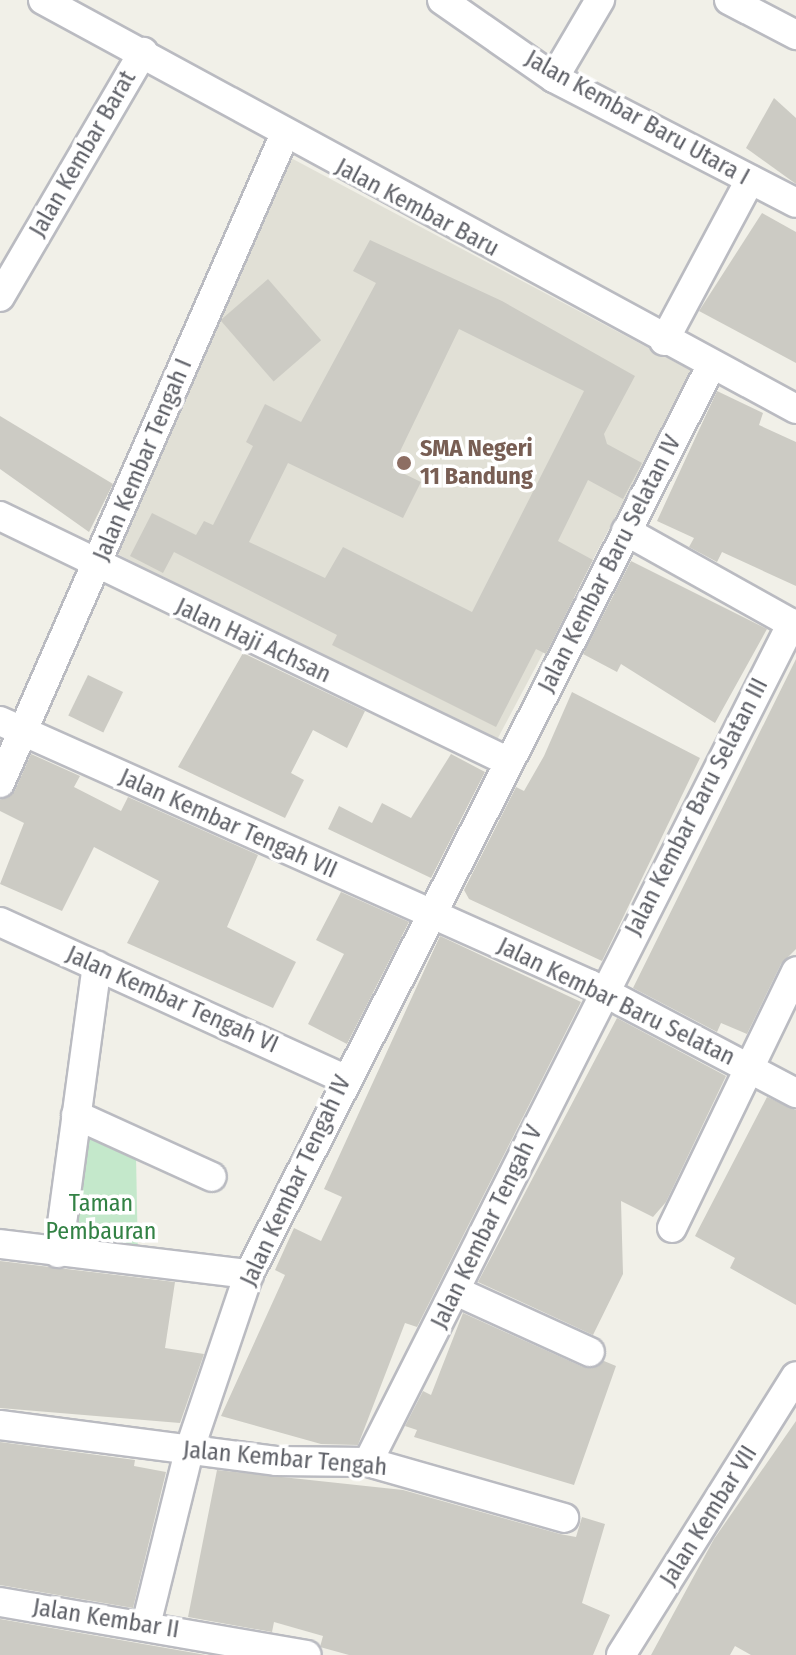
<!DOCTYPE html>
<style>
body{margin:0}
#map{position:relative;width:796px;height:1655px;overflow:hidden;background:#f1f0e8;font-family:"Fira Sans Condensed",sans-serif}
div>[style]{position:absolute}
.education>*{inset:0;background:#e1e0d6;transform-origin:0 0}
.green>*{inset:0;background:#c4e8cb}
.building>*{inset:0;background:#cccbc4;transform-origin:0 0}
.roads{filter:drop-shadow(2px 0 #babbc1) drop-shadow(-2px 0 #babbc1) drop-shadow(0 2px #babbc1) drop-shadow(0 -2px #babbc1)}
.street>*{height:28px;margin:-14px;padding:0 14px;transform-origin:14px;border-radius:14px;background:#fff}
.dots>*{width:22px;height:22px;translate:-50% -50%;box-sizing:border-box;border:4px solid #fff;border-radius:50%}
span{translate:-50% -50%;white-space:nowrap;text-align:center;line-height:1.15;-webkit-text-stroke:7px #fff;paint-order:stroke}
.street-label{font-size:24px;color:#5f6168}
.education-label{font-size:24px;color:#785e54;font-weight:700}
.left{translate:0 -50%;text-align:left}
.park-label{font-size:24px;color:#338245}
</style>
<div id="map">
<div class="education">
<div style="left:291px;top:158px;width:455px;height:431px;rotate:28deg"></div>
</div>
<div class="green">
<div style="clip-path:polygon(76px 1131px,136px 1155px,138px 1260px,61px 1251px)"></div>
</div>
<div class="building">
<div style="clip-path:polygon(774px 98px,796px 118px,796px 184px,746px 148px)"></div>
<div style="clip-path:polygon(762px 213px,796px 232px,796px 363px,699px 311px)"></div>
<div style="clip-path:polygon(evenodd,370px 240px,502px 301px,635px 376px,604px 434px,607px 444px,642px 463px,623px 499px,588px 480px,558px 541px,593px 560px,546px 654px,536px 649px,496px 727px,332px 645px,337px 635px,174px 552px,163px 573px,130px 556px,152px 513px,196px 535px,204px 521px,213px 525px,253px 446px,246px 442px,265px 404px,301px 422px,376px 283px,353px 271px,370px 240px,459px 329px,584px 391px,472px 612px,343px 547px,325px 578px,249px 542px,288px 463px,403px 518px,421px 482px,392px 468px,459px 329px)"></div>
<div style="left:268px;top:279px;width:81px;height:63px;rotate:49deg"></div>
<div style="clip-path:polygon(717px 391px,763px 413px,759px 425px,796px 442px,796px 586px,722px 552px,717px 562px,689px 547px,694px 538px,657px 521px)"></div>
<div style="clip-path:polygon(0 416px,113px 484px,89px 532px,0 469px)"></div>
<div style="clip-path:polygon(631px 561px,767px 629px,715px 723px,621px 664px,617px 672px,583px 654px)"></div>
<div style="clip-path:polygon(243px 653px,365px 711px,347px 748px,313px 730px,291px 773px,304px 780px,285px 818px,178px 767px)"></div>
<div style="clip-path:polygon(796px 659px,796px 949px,781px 964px,747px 1034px,721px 1023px,717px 1032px,633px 988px)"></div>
<div style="left:88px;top:675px;width:39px;height:45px;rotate:26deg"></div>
<div style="clip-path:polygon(572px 692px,700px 758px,602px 961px,469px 899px,464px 890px,516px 787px,524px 791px,544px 756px)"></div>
<div style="clip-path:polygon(31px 754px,80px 776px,74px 787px,121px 811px,128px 797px,258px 855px,227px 927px,296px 962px,273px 1008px,127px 943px,159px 881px,94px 847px,62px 911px,0 884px,24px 823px,0 811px,0 800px,15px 790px)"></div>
<div style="clip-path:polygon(451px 754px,485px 772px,431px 878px,328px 829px,339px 806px,372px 823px,382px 803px,411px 818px)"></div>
<div style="clip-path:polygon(341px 892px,409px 922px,347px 1044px,308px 1024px,344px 954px,316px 940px)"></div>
<div style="clip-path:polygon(440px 936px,581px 1002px,417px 1327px,405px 1323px,358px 1445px,321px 1444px,221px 1416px,285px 1275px,275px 1270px,294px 1228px,321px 1241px,342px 1197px,324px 1189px)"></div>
<div style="clip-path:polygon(617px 1018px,726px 1076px,666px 1202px,653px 1217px,621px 1201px,623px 1274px,593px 1335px,478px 1282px)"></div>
<div style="clip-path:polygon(767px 1097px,796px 1110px,796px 1305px,730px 1268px,735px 1258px,695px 1236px)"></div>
<div style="clip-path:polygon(0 1261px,175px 1282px,165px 1348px,204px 1354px,180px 1423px,0 1408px)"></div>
<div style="clip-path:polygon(463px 1313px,583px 1367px,604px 1361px,616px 1366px,574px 1485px,414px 1437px,417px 1430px,405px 1426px,423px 1391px,431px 1395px)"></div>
<div style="clip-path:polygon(796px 1421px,796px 1655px,751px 1655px,735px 1646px,730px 1655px,651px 1655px,714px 1539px)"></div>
<div style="clip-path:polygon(0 1442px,135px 1460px,134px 1466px,166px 1472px,133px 1608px,0 1585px)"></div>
<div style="clip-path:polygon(217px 1470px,403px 1490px,560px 1534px,576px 1537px,582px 1517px,605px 1524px,582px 1603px,610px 1615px,593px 1655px,349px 1655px,320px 1647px,323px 1636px,274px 1622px,272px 1632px,188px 1617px)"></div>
<div style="clip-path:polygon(0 1619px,206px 1655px,0 1655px)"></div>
</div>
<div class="roads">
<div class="street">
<div style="left:43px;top:0;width:857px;rotate:28.51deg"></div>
<div style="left:442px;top:0;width:136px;rotate:34.9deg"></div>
<div style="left:554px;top:78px;width:272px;rotate:27.3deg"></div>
<div style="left:729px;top:0;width:76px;rotate:27.6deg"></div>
<div style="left:554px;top:78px;width:91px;rotate:-59.5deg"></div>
<div style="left:0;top:297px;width:284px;rotate:-59.7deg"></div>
<div style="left:664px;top:341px;width:183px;rotate:-61.9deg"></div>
<div style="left:0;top:516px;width:565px;rotate:25.79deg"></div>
<div style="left:626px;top:531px;width:195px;rotate:29.2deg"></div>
<div style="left:0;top:721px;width:645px;rotate:24.06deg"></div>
<div style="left:589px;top:984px;width:234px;rotate:27.8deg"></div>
<div style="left:0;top:783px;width:707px;rotate:-66.3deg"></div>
<div style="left:0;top:922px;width:377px;rotate:24.5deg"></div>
<div style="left:76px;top:1115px;width:149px;rotate:24.5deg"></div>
<div style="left:672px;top:1228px;width:285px;rotate:-64.2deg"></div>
<div style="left:0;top:1244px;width:251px;rotate:6.9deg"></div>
<div style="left:58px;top:1253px;width:290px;rotate:-82.3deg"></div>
<div style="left:456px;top:1291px;width:147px;rotate:24.5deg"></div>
<div style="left:0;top:1425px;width:278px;rotate:7.4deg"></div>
<div style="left:276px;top:1461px;width:92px;rotate:0.6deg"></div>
<div style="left:368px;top:1462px;width:204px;rotate:15.9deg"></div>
<div style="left:368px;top:1462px;width:940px;rotate:-63.19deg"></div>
<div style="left:0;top:1602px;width:311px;rotate:9.8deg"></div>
<div style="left:146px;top:1625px;width:179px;rotate:-76.1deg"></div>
<div style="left:189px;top:1451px;width:187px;rotate:-71.3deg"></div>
<div style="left:249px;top:1274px;width:1019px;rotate:-63.03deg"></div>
<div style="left:621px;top:1655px;width:329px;rotate:-57.9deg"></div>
</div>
</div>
<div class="dots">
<div style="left:404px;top:463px;background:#8d6e63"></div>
</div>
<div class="street-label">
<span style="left:637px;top:118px;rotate:29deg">Jalan Kembar Baru Utara I</span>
<span style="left:83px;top:154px;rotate:-60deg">Jalan Kembar Barat</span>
<span style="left:417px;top:208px;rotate:28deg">Jalan Kembar Baru</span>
<span style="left:143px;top:460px;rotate:-67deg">Jalan Kembar Tengah I</span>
<span style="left:610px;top:564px;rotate:-63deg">Jalan Kembar Baru Selatan IV</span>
<span style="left:253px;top:641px;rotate:25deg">Jalan Haji Achsan</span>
<span style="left:697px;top:807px;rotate:-63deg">Jalan Kembar Baru Selatan III</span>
<span style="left:228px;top:824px;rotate:24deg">Jalan Kembar Tengah VII</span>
<span style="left:172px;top:1000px;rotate:24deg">Jalan Kembar Tengah VI</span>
<span style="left:616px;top:1002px;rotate:26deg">Jalan Kembar Baru Selatan</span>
<span style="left:296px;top:1181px;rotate:-65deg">Jalan Kembar Tengah IV</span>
<span style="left:487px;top:1227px;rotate:-64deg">Jalan Kembar Tengah V</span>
<span style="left:285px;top:1459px;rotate:5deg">Jalan Kembar Tengah</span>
<span style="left:709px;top:1516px;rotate:-58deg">Jalan Kembar VII</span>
<span style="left:106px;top:1619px;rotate:9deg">Jalan Kembar II</span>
</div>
<div class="education-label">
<span class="left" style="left:420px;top:463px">SMA Negeri<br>11 Bandung</span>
</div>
<div class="park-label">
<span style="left:101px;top:1218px">Taman<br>Pembauran</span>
</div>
</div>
